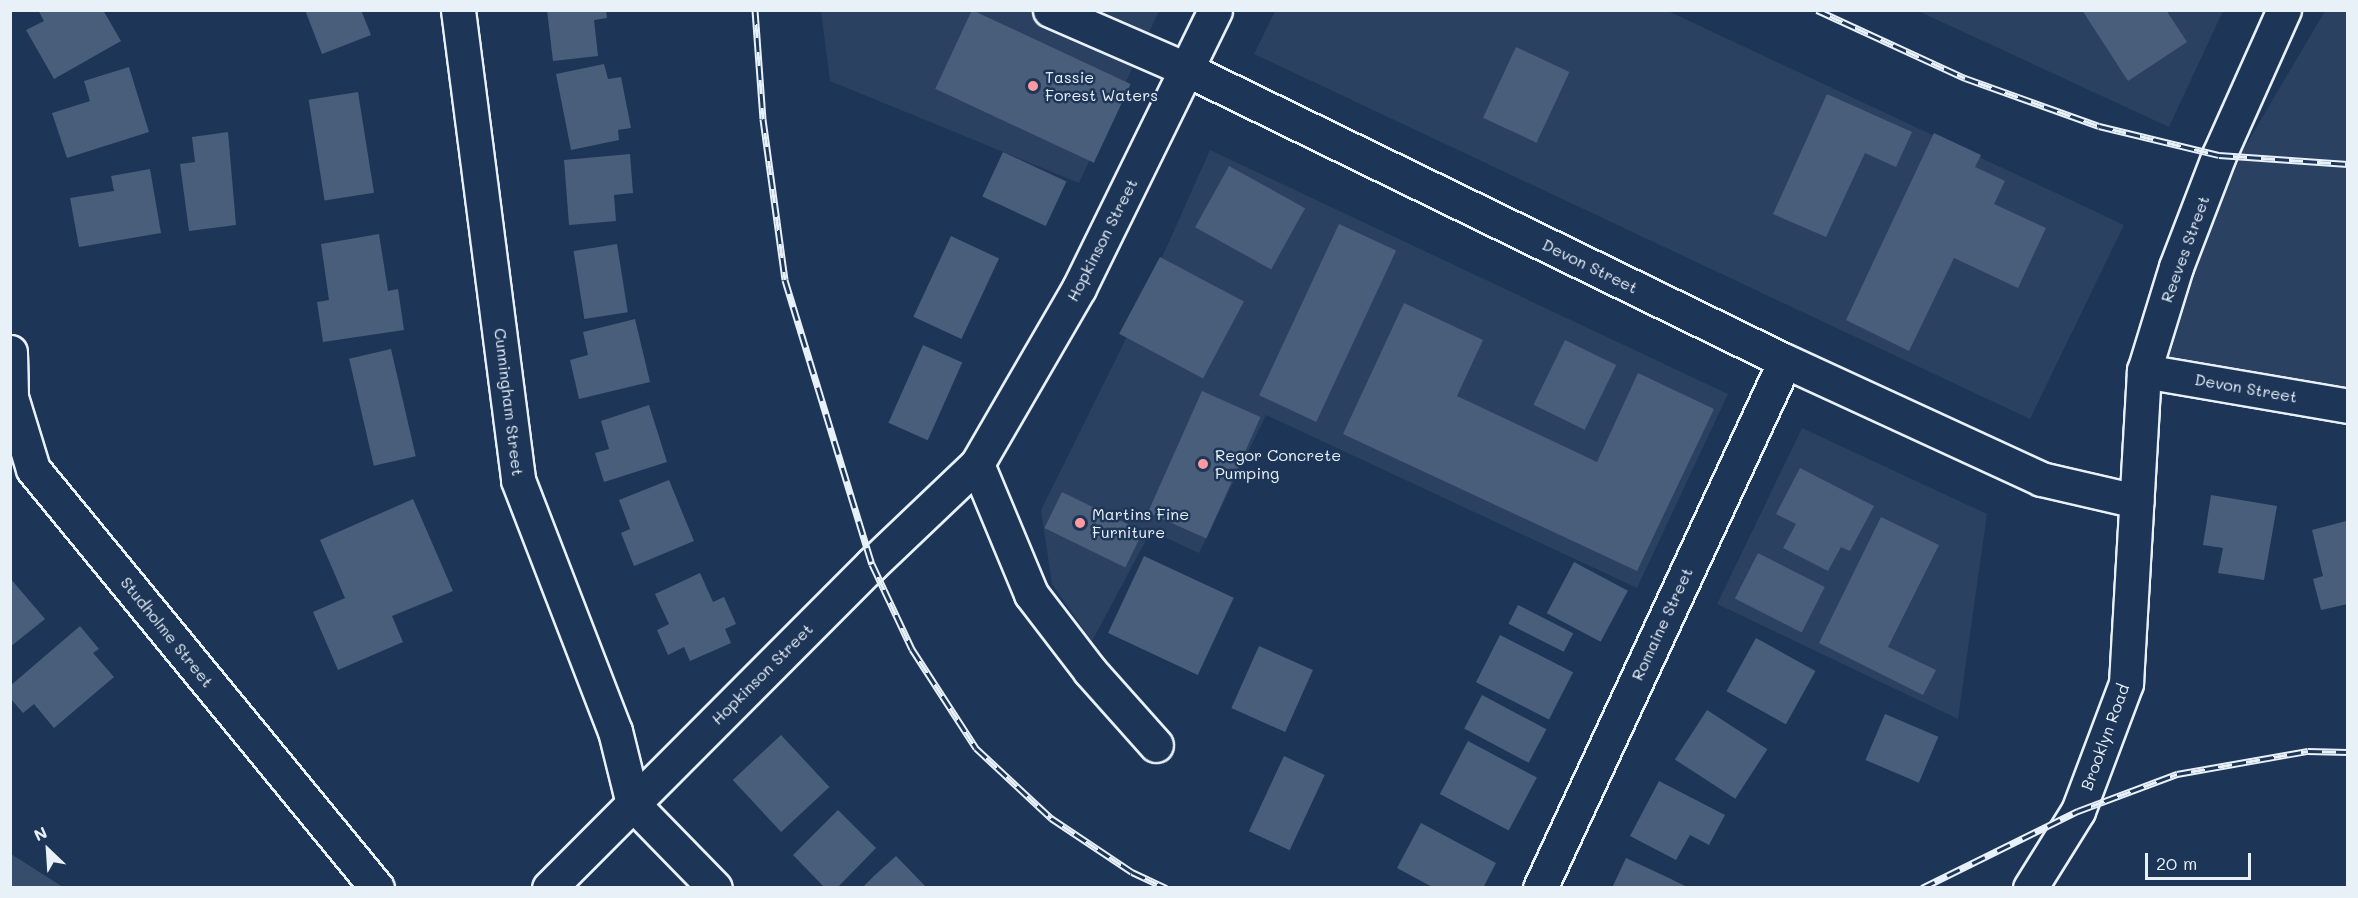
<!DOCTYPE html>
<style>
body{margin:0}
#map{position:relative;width:2358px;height:898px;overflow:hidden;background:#1d3557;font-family:Mali,sans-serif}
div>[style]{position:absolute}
.built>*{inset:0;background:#2a4162}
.green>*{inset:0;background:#374d6c}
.building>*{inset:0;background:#495e7a;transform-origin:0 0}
.roads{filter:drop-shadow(2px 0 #e8f1f8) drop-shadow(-2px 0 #e8f1f8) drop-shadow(0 2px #e8f1f8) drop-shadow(0 -2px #e8f1f8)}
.minor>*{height:33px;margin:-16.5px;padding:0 16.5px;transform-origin:16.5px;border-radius:16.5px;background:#1d3557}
.rail>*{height:7px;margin-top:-3.5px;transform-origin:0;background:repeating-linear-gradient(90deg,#1d3557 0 14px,#e8f1f8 0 28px);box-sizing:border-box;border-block:2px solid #e8f1f8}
.dots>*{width:16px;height:16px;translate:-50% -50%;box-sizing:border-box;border:3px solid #1d3557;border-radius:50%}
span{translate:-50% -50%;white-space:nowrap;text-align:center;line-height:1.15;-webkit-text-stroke:5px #1d3557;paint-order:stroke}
.poi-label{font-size:16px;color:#e8f1f8}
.left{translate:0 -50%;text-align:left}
.street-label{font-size:16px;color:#e8f1f8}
.frame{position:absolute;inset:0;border:12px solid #e8f1f8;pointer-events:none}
.north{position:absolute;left:18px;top:820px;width:60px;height:60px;-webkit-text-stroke:4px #1d3557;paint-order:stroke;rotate:335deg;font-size:16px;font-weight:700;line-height:24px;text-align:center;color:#e8f1f8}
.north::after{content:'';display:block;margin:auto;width:21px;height:27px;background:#e8f1f8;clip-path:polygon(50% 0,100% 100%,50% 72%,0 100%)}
.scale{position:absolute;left:2145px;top:853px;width:106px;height:27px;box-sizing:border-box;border:3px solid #e8f1f8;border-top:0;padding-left:8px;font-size:18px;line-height:21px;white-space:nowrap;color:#e8f1f8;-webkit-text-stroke:4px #1d3557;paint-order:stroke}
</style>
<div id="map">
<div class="built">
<div style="clip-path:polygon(821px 11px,1159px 11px,1079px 183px,830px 81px)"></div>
<div style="clip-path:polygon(1275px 11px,1668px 11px,2124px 225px,2030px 419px,1254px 54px)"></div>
<div style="clip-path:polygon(1918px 11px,2223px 11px,2169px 127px)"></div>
<div style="clip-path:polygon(2325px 11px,2347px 11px,2347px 406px,2144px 371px,2219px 155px,2239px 157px)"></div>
<div style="clip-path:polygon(1210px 150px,1728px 394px,1637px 588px,1266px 415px,1199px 553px,1151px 531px,1092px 641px,1052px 584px,1041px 510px,1122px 347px)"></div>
<div style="clip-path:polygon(1802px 428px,1987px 514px,1958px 719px,1717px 604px)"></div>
</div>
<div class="green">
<div style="clip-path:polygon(11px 854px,63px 887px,11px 887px)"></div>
</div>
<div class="building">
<div style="clip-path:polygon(38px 10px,103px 10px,121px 41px,54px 79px,26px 30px,44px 21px)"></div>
<div style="clip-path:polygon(305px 10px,361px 10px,371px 35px,322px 54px)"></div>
<div style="clip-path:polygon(547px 10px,606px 10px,607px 18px,594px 20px,598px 56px,553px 61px)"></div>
<div style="left:972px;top:10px;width:175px;height:87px;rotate:25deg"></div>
<div style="clip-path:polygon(2082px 10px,2166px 10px,2187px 42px,2128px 81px)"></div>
<div style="left:1516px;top:47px;width:59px;height:78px;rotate:25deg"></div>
<div style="clip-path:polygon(604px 64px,608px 79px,621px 77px,631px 128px,618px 130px,619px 140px,571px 150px,556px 74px)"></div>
<div style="clip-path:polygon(129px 67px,149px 132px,67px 158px,52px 113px,90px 101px,84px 81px)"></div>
<div style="left:358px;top:92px;width:102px;height:50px;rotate:81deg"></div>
<div style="clip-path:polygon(1827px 94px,1912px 132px,1896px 167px,1865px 153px,1826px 237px,1773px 214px)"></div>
<div style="clip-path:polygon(228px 132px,236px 225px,189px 231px,180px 164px,195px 162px,192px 137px)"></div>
<div style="clip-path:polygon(1934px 133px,1981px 155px,1975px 167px,2005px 181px,1994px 204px,2046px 228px,2018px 288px,1954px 258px,1909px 351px,1846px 320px)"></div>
<div style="left:1003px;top:152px;width:70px;height:49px;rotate:25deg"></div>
<div style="clip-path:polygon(630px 154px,633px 193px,614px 195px,616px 221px,569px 225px,564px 160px)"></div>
<div style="left:1229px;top:166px;width:87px;height:70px;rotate:29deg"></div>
<div style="clip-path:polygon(150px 169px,161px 233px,79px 247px,70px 198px,114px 191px,111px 176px)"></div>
<div style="left:1339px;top:224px;width:63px;height:189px;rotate:25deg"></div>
<div style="clip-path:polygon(379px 234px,388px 291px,398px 289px,404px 330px,323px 342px,317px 302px,329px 300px,321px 244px)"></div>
<div style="left:951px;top:236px;width:53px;height:89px;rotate:25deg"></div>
<div style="left:617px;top:244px;width:69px;height:44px;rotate:81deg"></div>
<div style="left:1160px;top:257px;width:95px;height:87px;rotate:28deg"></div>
<div style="clip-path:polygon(1404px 303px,1483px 340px,1457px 396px,1597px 462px,1638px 373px,1714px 409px,1637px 571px,1343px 434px)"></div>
<div style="clip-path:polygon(635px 319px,650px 382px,579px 399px,570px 360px,588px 355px,583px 332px)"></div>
<div style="left:1565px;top:340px;width:57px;height:72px;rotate:26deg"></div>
<div style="left:923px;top:345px;width:43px;height:85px;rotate:24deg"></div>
<div style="left:391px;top:349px;width:110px;height:43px;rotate:77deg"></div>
<div style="left:1202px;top:391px;width:64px;height:133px;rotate:24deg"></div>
<div style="clip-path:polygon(649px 405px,667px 462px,604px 482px,595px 453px,609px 449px,601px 421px)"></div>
<div style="clip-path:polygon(1800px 468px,1874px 506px,1850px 551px,1841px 547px,1828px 571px,1783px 548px,1796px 524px,1776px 514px)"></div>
<div style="clip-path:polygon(669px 480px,694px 541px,634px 566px,621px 533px,630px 529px,619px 500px)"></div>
<div style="left:1062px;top:492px;width:90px;height:40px;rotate:26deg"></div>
<div style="clip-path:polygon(2211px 495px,2277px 506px,2264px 580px,2218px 573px,2223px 548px,2203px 545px)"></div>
<div style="clip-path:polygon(413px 499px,453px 591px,392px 616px,403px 642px,338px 670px,313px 612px,345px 598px,320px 540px)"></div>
<div style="clip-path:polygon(1881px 517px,1939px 545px,1888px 647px,1936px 670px,1923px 695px,1819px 643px)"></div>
<div style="clip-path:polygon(2346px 521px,2348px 604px,2321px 610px,2313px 579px,2323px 576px,2312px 530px)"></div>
<div style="left:1758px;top:553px;width:75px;height:51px;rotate:27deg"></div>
<div style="left:1144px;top:556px;width:99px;height:85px;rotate:25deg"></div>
<div style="left:1574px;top:562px;width:61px;height:58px;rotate:28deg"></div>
<div style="clip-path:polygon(700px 573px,713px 602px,724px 597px,736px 624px,725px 629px,731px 643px,690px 661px,684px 647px,668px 655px,657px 630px,669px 624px,655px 594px)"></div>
<div style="clip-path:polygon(10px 578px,45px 619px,10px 647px)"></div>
<div style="left:1518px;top:605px;width:62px;height:21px;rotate:27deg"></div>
<div style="clip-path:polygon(80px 626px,99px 649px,93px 653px,114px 677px,54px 728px,34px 704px,23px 713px,10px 698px,10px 686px)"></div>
<div style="left:1500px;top:635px;width:82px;height:53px;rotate:27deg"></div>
<div style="left:1756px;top:638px;width:68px;height:61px;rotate:29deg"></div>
<div style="left:1259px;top:646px;width:59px;height:68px;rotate:24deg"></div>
<div style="left:1482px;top:695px;width:73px;height:38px;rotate:28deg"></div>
<div style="left:1707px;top:710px;width:72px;height:59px;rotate:33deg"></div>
<div style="left:1885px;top:714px;width:58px;height:50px;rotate:23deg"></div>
<div style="left:781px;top:735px;width:71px;height:66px;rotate:47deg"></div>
<div style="left:1468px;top:741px;width:78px;height:60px;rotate:28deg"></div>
<div style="left:1284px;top:756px;width:45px;height:83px;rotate:25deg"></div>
<div style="clip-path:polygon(1659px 781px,1725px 815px,1709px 845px,1690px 835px,1676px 860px,1630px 836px)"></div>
<div style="clip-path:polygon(838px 810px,876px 848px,837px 888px,825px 888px,793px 855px)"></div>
<div style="clip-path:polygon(1421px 823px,1496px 863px,1483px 888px,1434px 888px,1397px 868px)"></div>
<div style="clip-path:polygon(896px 856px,927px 888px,862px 888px,875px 875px)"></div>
<div style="clip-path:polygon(1626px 858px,1669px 878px,1689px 888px,1612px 888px)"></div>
</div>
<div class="roads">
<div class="minor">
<div style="left:458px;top:10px;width:474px;rotate:82.7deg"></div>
<div style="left:518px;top:480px;width:269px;rotate:68.9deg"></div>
<div style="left:615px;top:731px;width:75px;rotate:76.1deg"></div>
<div style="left:633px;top:804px;width:117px;rotate:45.7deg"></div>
<div style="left:1050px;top:10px;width:148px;rotate:23.5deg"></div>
<div style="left:1186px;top:69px;width:666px;rotate:25.99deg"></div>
<div style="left:1785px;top:361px;width:282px;rotate:24.7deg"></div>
<div style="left:2041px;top:479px;width:98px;rotate:13deg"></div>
<div style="left:10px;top:352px;width:45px;rotate:88.7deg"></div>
<div style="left:11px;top:397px;width:75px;rotate:73deg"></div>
<div style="left:33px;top:469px;width:542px;rotate:50.61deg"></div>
<div style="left:2144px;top:371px;width:207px;rotate:9.7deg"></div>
<div style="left:977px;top:464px;width:141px;rotate:67.4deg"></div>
<div style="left:1031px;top:594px;width:97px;rotate:52.5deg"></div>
<div style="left:1090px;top:671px;width:99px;rotate:48.3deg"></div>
<div style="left:549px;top:888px;width:457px;rotate:-45.1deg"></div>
<div style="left:872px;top:564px;width:145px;rotate:-43.6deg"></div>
<div style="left:977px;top:464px;width:203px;rotate:-59.9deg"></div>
<div style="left:1079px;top:288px;width:309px;rotate:-63.9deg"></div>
<div style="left:1540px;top:888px;width:581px;rotate:-65.07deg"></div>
<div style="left:2030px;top:888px;width:91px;rotate:-58.1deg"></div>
<div style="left:2078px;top:811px;width:137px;rotate:-69.4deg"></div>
<div style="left:2126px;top:683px;width:313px;rotate:-86.7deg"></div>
<div style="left:2144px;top:371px;width:109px;rotate:-72.9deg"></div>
<div style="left:2176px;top:267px;width:120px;rotate:-69deg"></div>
<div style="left:2219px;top:155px;width:159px;rotate:-65.9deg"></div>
</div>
</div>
<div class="rail">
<div style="left:755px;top:10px;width:109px;rotate:85.8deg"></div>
<div style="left:763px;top:119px;width:162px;rotate:82.2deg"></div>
<div style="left:785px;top:280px;width:297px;rotate:73deg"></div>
<div style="left:872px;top:564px;width:94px;rotate:64.8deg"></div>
<div style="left:912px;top:649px;width:118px;rotate:57.1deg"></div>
<div style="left:976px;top:748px;width:103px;rotate:43deg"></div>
<div style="left:1051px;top:818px;width:97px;rotate:33.7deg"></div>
<div style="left:1132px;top:872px;width:38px;rotate:25deg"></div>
<div style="left:1817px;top:10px;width:163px;rotate:24.7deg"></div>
<div style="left:1965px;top:78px;width:142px;rotate:19.7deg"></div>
<div style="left:2099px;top:126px;width:123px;rotate:13.6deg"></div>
<div style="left:2219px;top:155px;width:129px;rotate:4deg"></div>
<div style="left:1922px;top:888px;width:174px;rotate:-26.3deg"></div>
<div style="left:2078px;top:811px;width:106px;rotate:-20.5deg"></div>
<div style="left:2177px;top:774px;width:133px;rotate:-10deg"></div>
<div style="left:2308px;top:751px;width:40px;rotate:1.4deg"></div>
</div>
<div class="dots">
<div style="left:1033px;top:86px;background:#ff9aa2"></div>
<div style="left:1203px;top:464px;background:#ff9aa2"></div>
<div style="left:1080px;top:523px;background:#ff9aa2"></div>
</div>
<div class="poi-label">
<span class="left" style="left:1045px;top:86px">Tassie<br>Forest Waters</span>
<span class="left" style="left:1215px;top:464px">Regor Concrete<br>Pumping</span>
<span class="left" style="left:1092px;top:523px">Martins Fine<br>Furniture</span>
</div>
<div class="street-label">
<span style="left:1102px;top:240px;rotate:-63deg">Hopkinson Street</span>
<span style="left:2185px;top:249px;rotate:-70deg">Reeves Street</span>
<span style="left:1590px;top:266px;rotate:26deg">Devon Street</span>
<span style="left:2246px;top:388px;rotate:10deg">Devon Street</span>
<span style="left:509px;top:402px;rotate:83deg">Cunningham Street</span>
<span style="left:1662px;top:624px;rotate:-65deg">Romaine Street</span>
<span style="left:167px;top:632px;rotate:51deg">Studholme Street</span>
<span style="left:762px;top:674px;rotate:-45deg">Hopkinson Street</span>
<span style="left:2105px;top:737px;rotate:-70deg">Brooklyn Road</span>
</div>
<div class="frame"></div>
<div class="north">N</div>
<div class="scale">20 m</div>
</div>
